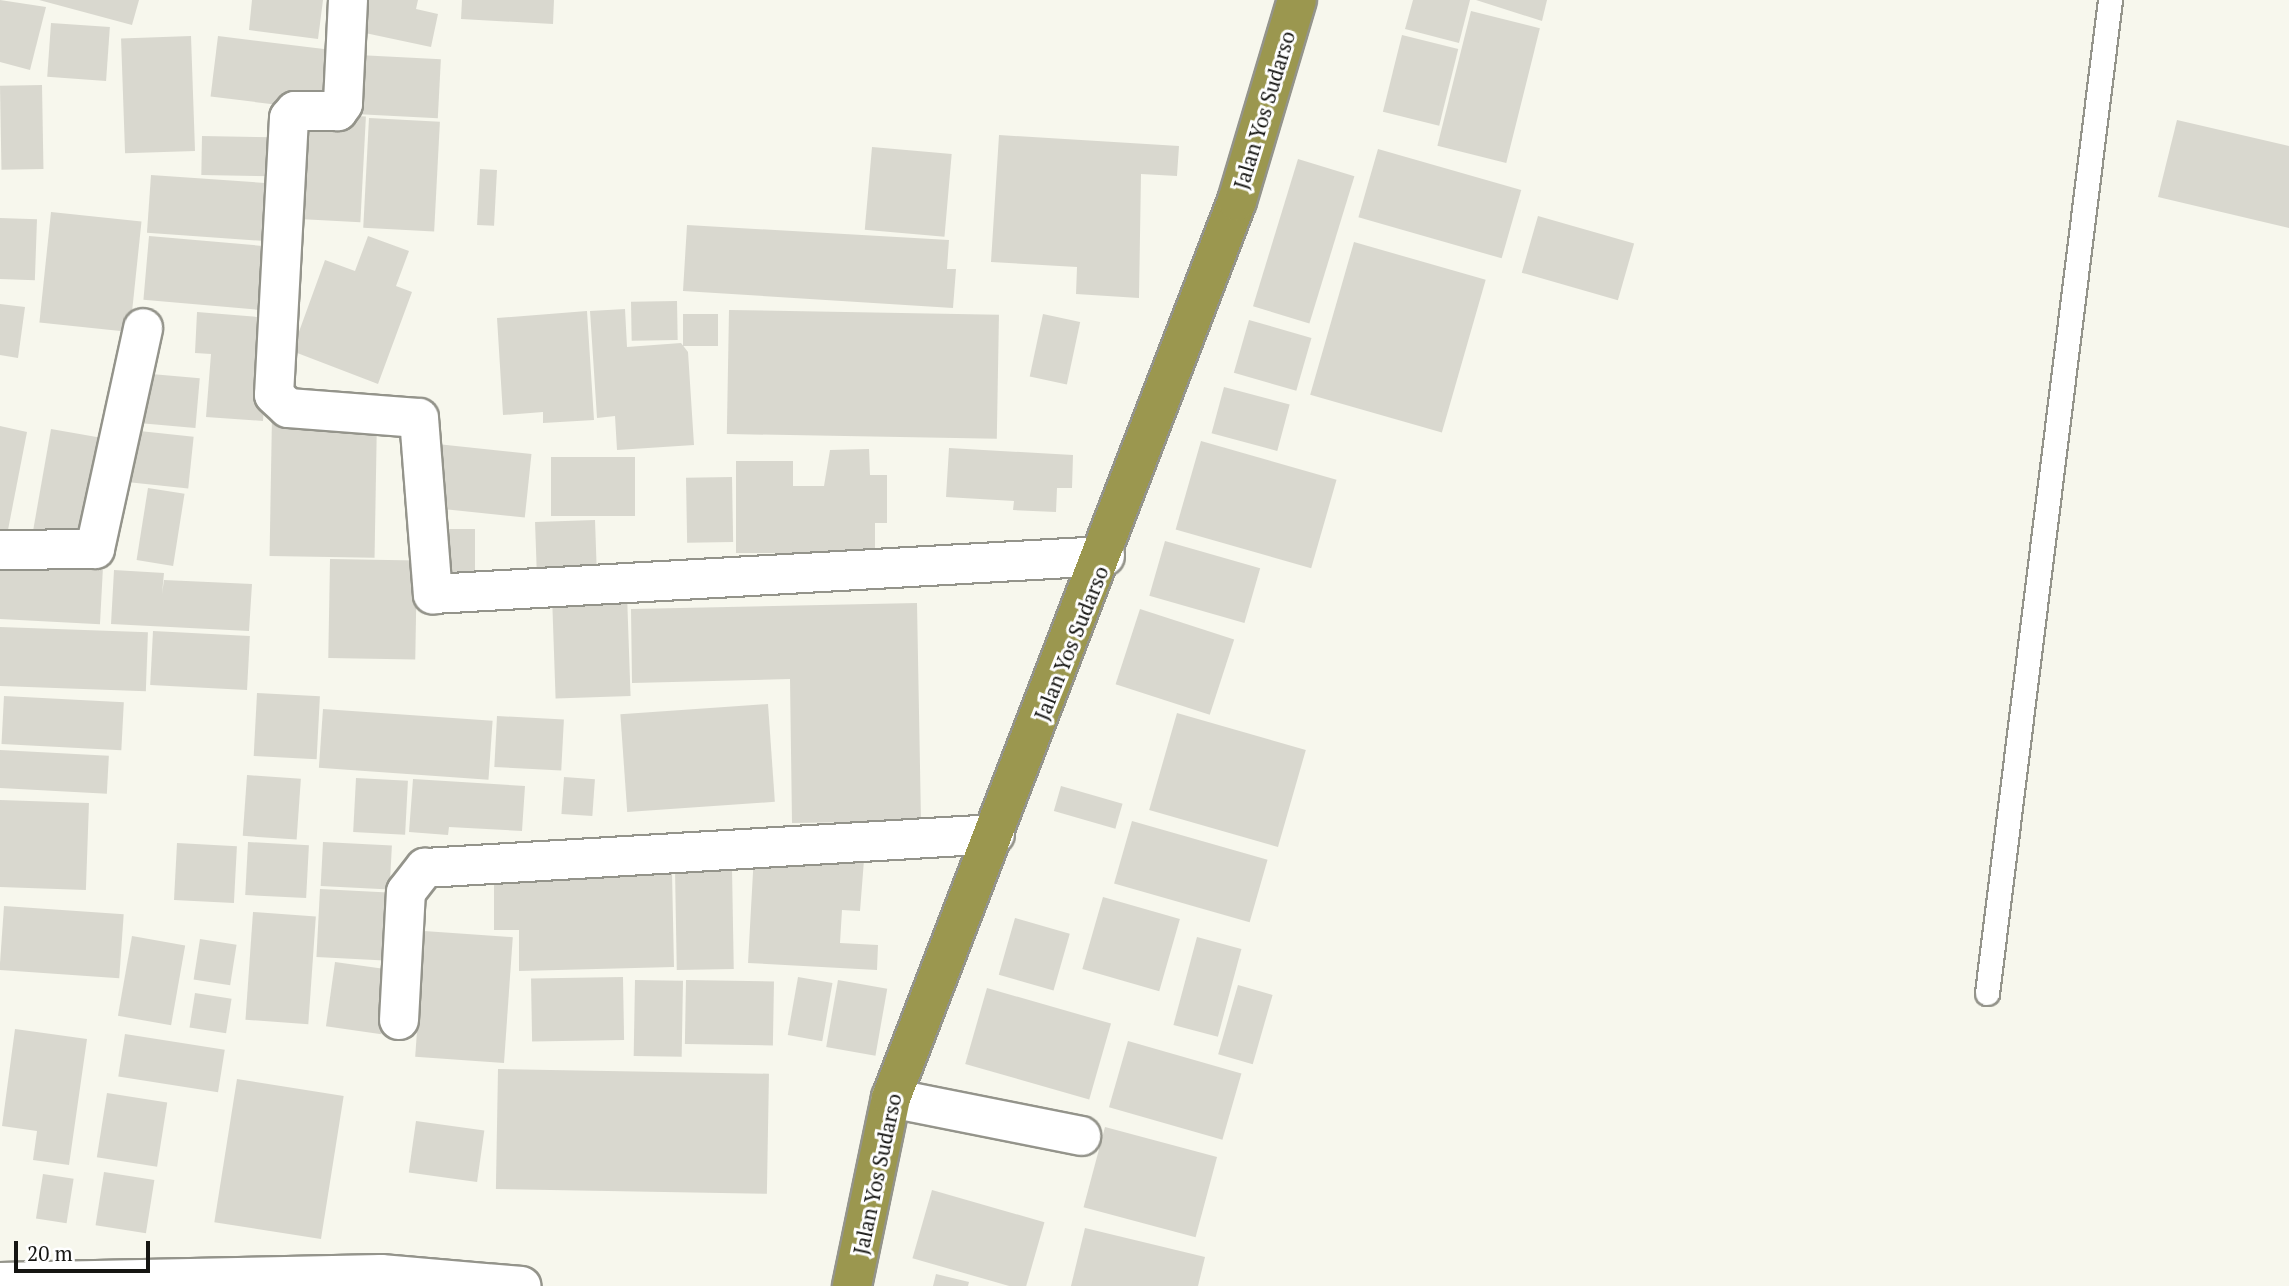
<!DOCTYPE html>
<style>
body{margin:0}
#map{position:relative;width:2289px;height:1286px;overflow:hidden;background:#f7f7ed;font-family:"PT Serif",serif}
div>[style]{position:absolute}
.building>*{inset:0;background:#d9d8cf;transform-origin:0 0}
.roads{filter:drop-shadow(2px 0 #94948b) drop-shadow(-2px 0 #94948b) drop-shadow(0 2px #94948b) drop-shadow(0 -2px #94948b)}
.lane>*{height:23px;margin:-11.5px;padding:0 11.5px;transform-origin:11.5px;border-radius:11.5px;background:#fff}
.street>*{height:38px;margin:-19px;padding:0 19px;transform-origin:19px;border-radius:19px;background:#fff}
.highway>*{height:38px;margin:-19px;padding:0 19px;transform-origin:19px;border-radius:19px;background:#9b974f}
span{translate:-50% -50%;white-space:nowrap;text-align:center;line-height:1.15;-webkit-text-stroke:6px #fff;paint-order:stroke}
.street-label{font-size:21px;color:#151512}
.scale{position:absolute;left:14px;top:1241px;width:136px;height:32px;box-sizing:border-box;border:4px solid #151512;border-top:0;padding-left:9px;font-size:21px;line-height:24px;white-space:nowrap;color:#151512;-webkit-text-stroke:5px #fff;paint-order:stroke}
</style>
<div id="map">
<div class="building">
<div style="clip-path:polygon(0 0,46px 7px,30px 70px,0 62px)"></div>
<div style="clip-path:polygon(39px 0,139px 0,132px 25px)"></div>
<div style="clip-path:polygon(252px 0,323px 0,318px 39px,249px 30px)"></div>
<div style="clip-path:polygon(357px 0,418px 0,416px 9px,438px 14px,431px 47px,351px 30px)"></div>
<div style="clip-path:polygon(462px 0,554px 0,553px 24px,461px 19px)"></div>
<div style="clip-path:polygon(1413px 0,1470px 0,1459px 43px,1405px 29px)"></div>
<div style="clip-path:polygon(1476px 0,1547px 0,1542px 21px)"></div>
<div style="left:1471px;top:11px;width:71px;height:139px;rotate:14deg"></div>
<div style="left:51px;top:23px;width:59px;height:54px;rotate:4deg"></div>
<div style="left:1402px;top:35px;width:58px;height:79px;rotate:14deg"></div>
<div style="left:191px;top:36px;width:115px;height:70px;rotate:88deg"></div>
<div style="left:218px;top:36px;width:115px;height:61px;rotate:7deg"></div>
<div style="left:358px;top:55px;width:83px;height:59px;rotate:3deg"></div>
<div style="left:42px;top:85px;width:84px;height:42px;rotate:89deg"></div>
<div style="left:300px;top:113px;width:66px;height:106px;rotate:3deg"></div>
<div style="left:369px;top:118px;width:71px;height:110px;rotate:3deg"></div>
<div style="clip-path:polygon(2177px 120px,2289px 146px,2289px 228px,2158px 197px)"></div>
<div style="clip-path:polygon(999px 135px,1179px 146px,1177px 176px,1141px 174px,1139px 298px,1076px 294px,1077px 267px,991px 262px)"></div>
<div style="left:202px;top:136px;width:77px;height:39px;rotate:1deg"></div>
<div style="left:872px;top:147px;width:80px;height:83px;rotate:5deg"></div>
<div style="left:1378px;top:149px;width:149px;height:71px;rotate:16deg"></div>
<div style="left:1298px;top:159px;width:59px;height:154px;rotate:17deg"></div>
<div style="left:480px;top:169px;width:17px;height:56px;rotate:3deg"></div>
<div style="left:151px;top:175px;width:125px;height:58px;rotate:4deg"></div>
<div style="left:51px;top:212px;width:91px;height:111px;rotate:6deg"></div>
<div style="left:1538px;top:216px;width:100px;height:59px;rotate:16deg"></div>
<div style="left:0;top:218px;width:37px;height:61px;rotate:2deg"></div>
<div style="clip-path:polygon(687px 225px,949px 240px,947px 269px,956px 269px,953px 308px,683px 291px)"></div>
<div style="left:149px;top:236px;width:126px;height:64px;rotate:5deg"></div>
<div style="clip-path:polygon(368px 236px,409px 251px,396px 286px,412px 292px,378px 384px,292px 351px,325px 260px,355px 271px)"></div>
<div style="left:1354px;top:242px;width:137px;height:159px;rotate:16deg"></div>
<div style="left:677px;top:301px;width:39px;height:46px;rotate:89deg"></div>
<div style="clip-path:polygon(0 304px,25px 307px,18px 358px,0 355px)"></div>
<div style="clip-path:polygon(625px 309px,627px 347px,681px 343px,688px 352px,694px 445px,617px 450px,615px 416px,597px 418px,590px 311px)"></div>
<div style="left:729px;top:310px;width:270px;height:124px;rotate:1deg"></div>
<div style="clip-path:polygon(587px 311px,594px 420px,543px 423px,543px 412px,503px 415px,497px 318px)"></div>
<div style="clip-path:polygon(197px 312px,270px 318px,263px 421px,206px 417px,211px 354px,195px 353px)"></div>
<div style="left:683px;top:314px;width:35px;height:32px"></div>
<div style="left:1043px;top:314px;width:38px;height:64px;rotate:12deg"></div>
<div style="left:1249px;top:320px;width:65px;height:55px;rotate:16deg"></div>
<div style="left:140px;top:373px;width:60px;height:50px;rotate:5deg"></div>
<div style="left:1224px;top:387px;width:68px;height:48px;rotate:15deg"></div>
<div style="left:272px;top:416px;width:105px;height:140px;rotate:1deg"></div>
<div style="clip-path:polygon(0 426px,27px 432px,7px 535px,0 534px)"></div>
<div style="left:51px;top:429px;width:55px;height:105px;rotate:10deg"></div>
<div style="left:130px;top:430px;width:64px;height:52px;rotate:6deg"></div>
<div style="left:1201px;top:441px;width:141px;height:92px;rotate:16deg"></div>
<div style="left:437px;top:444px;width:95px;height:64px;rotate:6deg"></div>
<div style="clip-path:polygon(949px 448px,1073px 455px,1072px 488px,1057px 488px,1056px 512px,1013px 510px,1014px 501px,946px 497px)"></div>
<div style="clip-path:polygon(869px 449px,870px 475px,887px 475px,887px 523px,875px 523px,875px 553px,736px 553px,736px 461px,793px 461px,793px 486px,824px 486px,830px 450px)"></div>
<div style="left:635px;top:457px;width:59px;height:84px;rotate:90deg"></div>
<div style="left:732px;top:477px;width:65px;height:46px;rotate:89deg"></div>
<div style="left:148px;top:488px;width:37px;height:73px;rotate:9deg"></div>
<div style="left:595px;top:520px;width:59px;height:60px;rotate:88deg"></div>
<div style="left:435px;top:529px;width:40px;height:48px"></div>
<div style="left:1165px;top:541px;width:99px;height:57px;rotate:16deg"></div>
<div style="left:330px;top:559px;width:87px;height:99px;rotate:1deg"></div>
<div style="left:0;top:564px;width:103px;height:55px;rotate:3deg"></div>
<div style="clip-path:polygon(114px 570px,164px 573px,162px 594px,164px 580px,252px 584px,249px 631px,111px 624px)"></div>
<div style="left:627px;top:594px;width:102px;height:75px;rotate:88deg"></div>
<div style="clip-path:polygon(917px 603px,921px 821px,792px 823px,790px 679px,632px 683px,631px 609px)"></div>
<div style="left:1140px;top:609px;width:99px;height:79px;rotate:18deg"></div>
<div style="left:0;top:627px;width:148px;height:59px;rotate:2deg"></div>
<div style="left:153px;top:631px;width:97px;height:54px;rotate:3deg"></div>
<div style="left:257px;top:693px;width:63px;height:63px;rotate:3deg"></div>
<div style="left:4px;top:696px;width:120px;height:48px;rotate:3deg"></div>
<div style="left:768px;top:704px;width:98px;height:148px;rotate:86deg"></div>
<div style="left:323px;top:709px;width:170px;height:59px;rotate:4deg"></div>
<div style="left:1177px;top:713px;width:134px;height:101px;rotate:16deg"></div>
<div style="left:497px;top:716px;width:67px;height:51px;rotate:3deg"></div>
<div style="left:0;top:750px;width:109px;height:38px;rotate:3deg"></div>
<div style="left:247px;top:775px;width:54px;height:61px;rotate:4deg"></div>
<div style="left:564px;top:777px;width:31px;height:37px;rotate:4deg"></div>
<div style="left:356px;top:778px;width:52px;height:54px;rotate:3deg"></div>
<div style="clip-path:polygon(413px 779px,525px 786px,522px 831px,449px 827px,448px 835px,409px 832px)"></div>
<div style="left:1061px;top:786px;width:64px;height:26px;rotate:16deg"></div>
<div style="left:0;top:800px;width:89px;height:87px;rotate:2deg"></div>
<div style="left:1132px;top:821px;width:141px;height:65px;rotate:16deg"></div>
<div style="left:248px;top:842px;width:61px;height:53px;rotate:3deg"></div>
<div style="left:323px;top:842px;width:69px;height:44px;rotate:3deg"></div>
<div style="left:177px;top:843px;width:60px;height:57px;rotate:3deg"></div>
<div style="clip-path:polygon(754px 854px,864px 860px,860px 911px,842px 910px,840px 943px,878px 945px,877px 970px,748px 963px)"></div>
<div style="left:732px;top:868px;width:101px;height:57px;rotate:89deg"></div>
<div style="clip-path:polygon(672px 872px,674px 967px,519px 971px,519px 930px,494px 930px,494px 876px)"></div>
<div style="left:320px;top:889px;width:68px;height:68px;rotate:3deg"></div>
<div style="left:1103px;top:897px;width:80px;height:75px;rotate:16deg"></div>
<div style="left:4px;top:906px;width:120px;height:64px;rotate:4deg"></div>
<div style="left:253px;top:912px;width:63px;height:108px;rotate:4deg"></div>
<div style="left:1015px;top:918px;width:57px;height:59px;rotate:16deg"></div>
<div style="left:424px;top:931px;width:89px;height:126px;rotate:4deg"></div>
<div style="left:132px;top:936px;width:54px;height:81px;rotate:10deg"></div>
<div style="left:1197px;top:937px;width:46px;height:91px;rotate:15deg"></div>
<div style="left:200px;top:939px;width:37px;height:41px;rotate:9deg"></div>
<div style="left:335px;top:962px;width:56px;height:65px;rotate:8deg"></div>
<div style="left:623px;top:977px;width:63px;height:92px;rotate:89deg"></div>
<div style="left:798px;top:977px;width:35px;height:59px;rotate:10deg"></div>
<div style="left:635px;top:980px;width:48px;height:76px;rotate:1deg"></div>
<div style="left:686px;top:980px;width:88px;height:64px;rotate:1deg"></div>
<div style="left:838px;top:980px;width:50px;height:68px;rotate:10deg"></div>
<div style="left:1238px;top:985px;width:36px;height:72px;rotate:16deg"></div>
<div style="left:987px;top:988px;width:129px;height:79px;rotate:16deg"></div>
<div style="left:195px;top:993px;width:37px;height:35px;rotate:9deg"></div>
<div style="clip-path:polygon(15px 1029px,87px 1039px,69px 1165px,33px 1160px,37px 1131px,2px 1126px)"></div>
<div style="left:125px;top:1034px;width:101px;height:43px;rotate:9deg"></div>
<div style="left:1128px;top:1041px;width:118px;height:69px;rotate:16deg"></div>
<div style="left:498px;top:1069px;width:271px;height:120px;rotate:1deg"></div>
<div style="left:237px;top:1079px;width:108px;height:145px;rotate:9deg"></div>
<div style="left:107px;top:1093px;width:61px;height:65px;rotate:9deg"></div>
<div style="left:416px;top:1121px;width:69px;height:52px;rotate:8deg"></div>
<div style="left:1105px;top:1127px;width:116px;height:83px;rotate:15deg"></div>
<div style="left:104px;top:1172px;width:51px;height:54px;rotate:9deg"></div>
<div style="left:43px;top:1174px;width:31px;height:45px;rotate:9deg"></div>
<div style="left:932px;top:1190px;width:117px;height:71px;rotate:16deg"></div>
<div style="clip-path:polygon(1085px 1228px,1205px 1257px,1198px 1286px,1071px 1286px)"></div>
<div style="clip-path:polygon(936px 1274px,969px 1282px,968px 1286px,933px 1286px)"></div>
</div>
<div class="roads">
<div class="lane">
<div style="left:1987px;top:993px;width:1001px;rotate:-82.94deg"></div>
</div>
<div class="street">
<div style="left:348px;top:0;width:104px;rotate:92.8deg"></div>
<div style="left:343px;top:104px;width:9px;rotate:126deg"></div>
<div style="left:338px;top:111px;width:43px;rotate:180deg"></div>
<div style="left:295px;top:111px;width:9px;rotate:131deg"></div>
<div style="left:289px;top:118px;width:277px;rotate:93.1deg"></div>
<div style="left:274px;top:395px;width:19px;rotate:43deg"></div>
<div style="left:288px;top:408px;width:131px;rotate:4.4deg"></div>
<div style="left:419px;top:418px;width:177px;rotate:85.5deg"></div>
<div style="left:433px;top:594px;width:673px;rotate:-3.24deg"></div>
<div style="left:0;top:550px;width:95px;rotate:-0.6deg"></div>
<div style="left:95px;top:549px;width:226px;rotate:-77.7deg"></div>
<div style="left:399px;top:1020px;width:128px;rotate:-86.9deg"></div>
<div style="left:406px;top:892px;width:31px;rotate:-52deg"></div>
<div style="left:425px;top:868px;width:571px;rotate:-3.41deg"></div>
<div style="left:891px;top:1098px;width:194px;rotate:11.3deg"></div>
<div style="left:0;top:1282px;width:381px;rotate:-1.2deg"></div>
<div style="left:381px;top:1274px;width:141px;rotate:4.9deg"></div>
</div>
<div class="highway">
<div style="left:852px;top:1286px;width:192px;rotate:-78.3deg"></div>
<div style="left:891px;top:1098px;width:961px;rotate:-68.91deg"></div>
<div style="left:1237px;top:201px;width:210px;rotate:-73.4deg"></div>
</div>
</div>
<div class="street-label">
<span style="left:1264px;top:110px;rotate:-73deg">Jalan Yos Sudarso</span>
<span style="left:1071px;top:643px;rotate:-68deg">Jalan Yos Sudarso</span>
<span style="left:877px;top:1174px;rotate:-78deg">Jalan Yos Sudarso</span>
</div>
<div class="scale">20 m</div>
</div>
